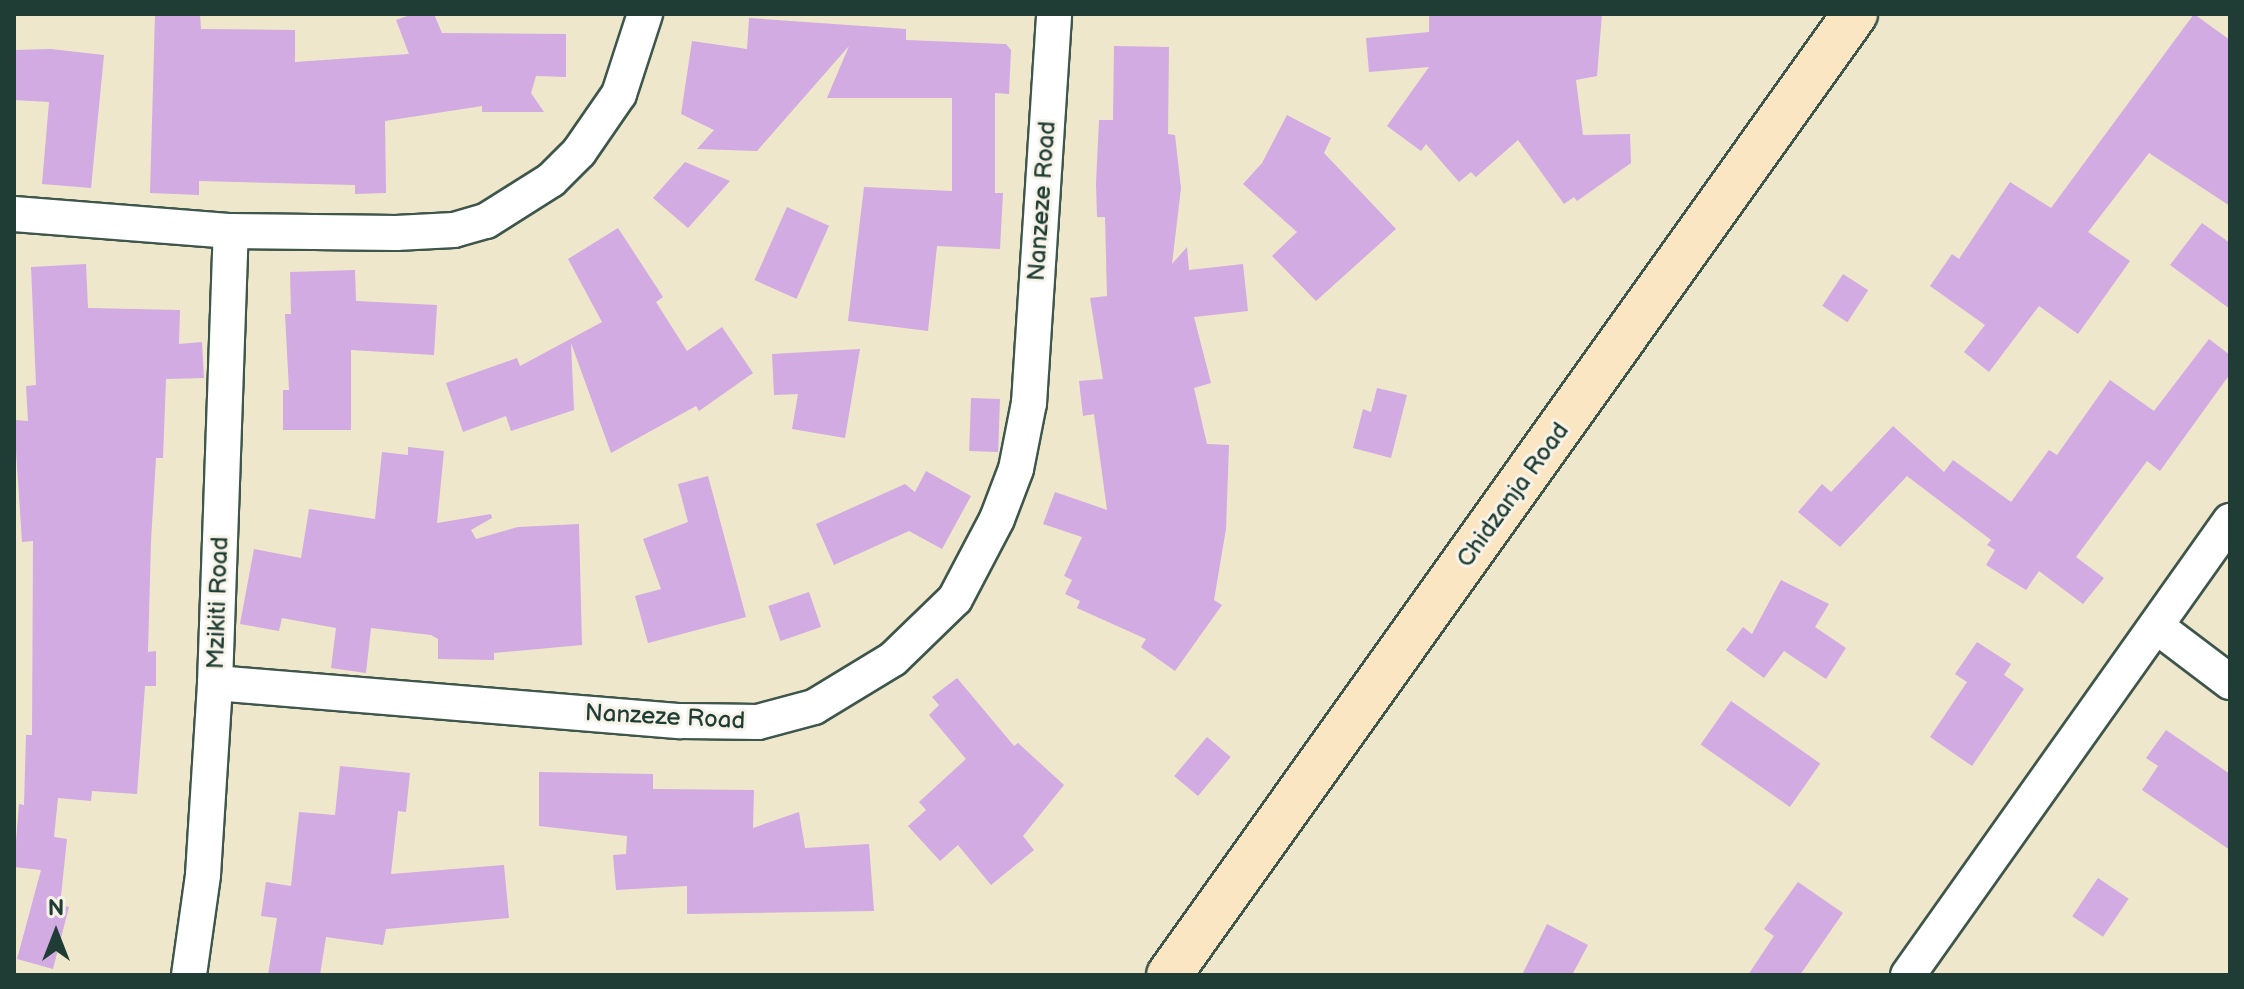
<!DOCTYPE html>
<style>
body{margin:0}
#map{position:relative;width:2244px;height:989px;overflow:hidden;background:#eee7cc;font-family:"Balsamiq Sans",sans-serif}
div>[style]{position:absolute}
.building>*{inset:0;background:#d1abe2;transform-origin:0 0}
.roads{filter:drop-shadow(2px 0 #3e564b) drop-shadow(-2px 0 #3e564b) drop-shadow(0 2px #3e564b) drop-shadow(0 -2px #3e564b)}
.street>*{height:34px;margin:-17px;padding:0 17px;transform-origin:17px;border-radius:17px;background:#fff}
.secondary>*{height:44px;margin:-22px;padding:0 22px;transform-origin:22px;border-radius:22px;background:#fbe6c4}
span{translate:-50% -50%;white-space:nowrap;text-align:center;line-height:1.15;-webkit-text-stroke:6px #f7f3e8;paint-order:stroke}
.street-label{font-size:24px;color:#1f3d34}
.frame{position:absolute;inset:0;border:16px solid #1f3d34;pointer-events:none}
.north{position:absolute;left:16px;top:893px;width:80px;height:80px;-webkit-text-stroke:6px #f7f3e8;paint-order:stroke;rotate:0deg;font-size:22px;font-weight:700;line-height:32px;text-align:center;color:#1f3d34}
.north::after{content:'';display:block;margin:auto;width:28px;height:36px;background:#1f3d34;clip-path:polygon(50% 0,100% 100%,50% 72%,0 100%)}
</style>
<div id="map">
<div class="building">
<div style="clip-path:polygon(155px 14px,200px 14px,201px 29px,295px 30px,295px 62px,409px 54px,396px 20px,413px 14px,434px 14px,442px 33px,566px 34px,566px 77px,536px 76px,531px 93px,544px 112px,482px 112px,482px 106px,385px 121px,386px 193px,355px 194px,355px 185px,199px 181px,199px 195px,150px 193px)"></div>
<div style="clip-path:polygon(1429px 14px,1602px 14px,1597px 76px,1576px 80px,1583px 135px,1630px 134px,1631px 163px,1577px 201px,1574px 197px,1564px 204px,1518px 140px,1476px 177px,1471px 172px,1459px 182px,1426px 144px,1421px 151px,1387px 126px,1429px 67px,1369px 72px,1366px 38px,1429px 32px)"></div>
<div style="clip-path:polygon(2194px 14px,2230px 40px,2230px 206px,2149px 153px,2088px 232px,2130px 261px,2078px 334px,2039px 306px,1989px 372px,1964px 352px,1985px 325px,1930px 286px,1952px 254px,1959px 259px,2010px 182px,2051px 208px)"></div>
<div style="clip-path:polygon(749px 18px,906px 29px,906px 40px,1006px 44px,1011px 50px,1009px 94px,995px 93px,995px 193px,1003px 193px,1000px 249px,937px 246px,928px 331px,848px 321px,864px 187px,952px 191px,952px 98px,827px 98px,849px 46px,757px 151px,697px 149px,714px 130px,681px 114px,692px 41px,747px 49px)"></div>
<div style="clip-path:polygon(1114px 46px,1169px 47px,1168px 134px,1175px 135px,1181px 188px,1172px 264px,1187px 247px,1189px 270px,1243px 264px,1248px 311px,1194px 317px,1211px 383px,1194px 388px,1207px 444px,1229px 445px,1226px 529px,1214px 600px,1222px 605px,1175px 671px,1141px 647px,1146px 639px,1077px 608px,1080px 601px,1065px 594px,1072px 580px,1064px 576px,1082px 537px,1043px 524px,1055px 492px,1107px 510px,1094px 414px,1083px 416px,1079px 381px,1103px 379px,1090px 298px,1107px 296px,1105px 217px,1097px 217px,1096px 184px,1099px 120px,1113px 120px)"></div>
<div style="clip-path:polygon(51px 49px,104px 55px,91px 188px,42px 184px,49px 102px,14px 100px,14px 50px)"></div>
<div style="clip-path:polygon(1287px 115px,1331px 138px,1324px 153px,1396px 229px,1316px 301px,1272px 256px,1297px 232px,1243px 184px,1262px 163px)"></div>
<div style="clip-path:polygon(685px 162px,730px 181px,688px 228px,653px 198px)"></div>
<div style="left:787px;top:207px;width:46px;height:80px;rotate:24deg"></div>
<div style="clip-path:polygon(2202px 223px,2230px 243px,2230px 309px,2170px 265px)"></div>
<div style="clip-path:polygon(618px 228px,663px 297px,656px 302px,687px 351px,722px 327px,753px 373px,699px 411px,696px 406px,611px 453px,571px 343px,574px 410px,511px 431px,506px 416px,463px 432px,446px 383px,517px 358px,520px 366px,602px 322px,568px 259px)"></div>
<div style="clip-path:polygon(86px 264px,88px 308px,180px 310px,179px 344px,202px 342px,204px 378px,166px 379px,163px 458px,156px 458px,151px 541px,148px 652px,156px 651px,156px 686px,145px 686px,137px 794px,92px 791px,91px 801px,58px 798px,54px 837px,67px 839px,60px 905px,69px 907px,53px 969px,17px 959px,41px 870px,14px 867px,19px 804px,24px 805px,26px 735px,32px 735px,33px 541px,22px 542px,14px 420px,28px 421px,26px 386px,36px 385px,31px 267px)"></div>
<div style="clip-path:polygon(355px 270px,356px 301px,437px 305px,434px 355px,351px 350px,351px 430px,283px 430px,283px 390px,289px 390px,285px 314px,291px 314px,290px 272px)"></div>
<div style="left:1843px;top:274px;width:30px;height:38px;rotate:33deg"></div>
<div style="clip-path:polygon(2209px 339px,2230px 355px,2230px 374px,2160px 471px,2147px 461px,2076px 557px,2104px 578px,2083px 604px,2039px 571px,2026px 590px,1986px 565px,1995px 550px,1987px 545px,1991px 540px,1907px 476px,1840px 547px,1798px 512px,1822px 484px,1831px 492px,1893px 426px,1944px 472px,1953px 460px,2011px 502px,2049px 450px,2057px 455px,2110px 380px,2154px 411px)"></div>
<div style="clip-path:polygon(860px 349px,845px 438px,792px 429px,798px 394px,774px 395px,772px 354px)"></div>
<div style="clip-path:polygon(1377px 388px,1407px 395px,1391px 458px,1353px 448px,1363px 409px,1371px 412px)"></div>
<div style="left:971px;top:398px;width:29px;height:53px;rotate:2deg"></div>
<div style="clip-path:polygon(408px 447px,444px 451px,437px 523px,491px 514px,492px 518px,471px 530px,476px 539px,518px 527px,579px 524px,582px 645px,494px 653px,494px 660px,438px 659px,438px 639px,431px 635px,371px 628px,366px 673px,331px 668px,336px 628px,282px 618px,279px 631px,240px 624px,254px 549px,301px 558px,309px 509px,375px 519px,382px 452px,408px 455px)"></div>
<div style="clip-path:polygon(926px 471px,971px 496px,942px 549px,909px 531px,834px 565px,816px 524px,905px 484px,915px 492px)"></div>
<div style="clip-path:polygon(708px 476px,746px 617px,648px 643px,635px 596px,661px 589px,643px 539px,688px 522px,678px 484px)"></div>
<div style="clip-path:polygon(1781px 580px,1829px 604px,1815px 627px,1846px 648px,1826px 679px,1784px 651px,1764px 678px,1726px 650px,1743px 627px,1752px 634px)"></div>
<div style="left:809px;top:592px;width:37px;height:43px;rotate:71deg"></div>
<div style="clip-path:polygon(1977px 642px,2011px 664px,2004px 675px,2024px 689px,1972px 766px,1930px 737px,1967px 682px,1955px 674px)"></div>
<div style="clip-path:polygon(957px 678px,1014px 746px,1018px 743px,1064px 785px,1023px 836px,1034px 850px,991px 885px,958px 845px,940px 861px,908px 826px,926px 810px,919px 802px,966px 759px,929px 715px,939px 705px,932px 697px)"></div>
<div style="left:1731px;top:701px;width:109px;height:53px;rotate:35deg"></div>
<div style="clip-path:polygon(2166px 730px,2230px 774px,2230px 850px,2142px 790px,2158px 766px,2146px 758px)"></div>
<div style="left:1207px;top:737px;width:31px;height:51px;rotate:40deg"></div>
<div style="clip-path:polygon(340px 766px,410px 773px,406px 812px,398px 811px,391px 874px,504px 865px,509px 918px,386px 929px,383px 945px,326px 937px,320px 975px,268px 975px,277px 918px,261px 916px,266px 882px,291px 886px,299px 812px,335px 815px)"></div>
<div style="clip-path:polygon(539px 772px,653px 774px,653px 789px,754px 790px,753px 828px,799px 812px,805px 848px,869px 844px,874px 911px,687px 914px,687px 886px,616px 890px,613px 855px,626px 854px,627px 836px,539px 826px)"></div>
<div style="left:2098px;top:878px;width:37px;height:46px;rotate:34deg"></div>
<div style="clip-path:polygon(1798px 882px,1843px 913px,1800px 975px,1748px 975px,1774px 936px,1764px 929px)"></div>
<div style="clip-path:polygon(1547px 924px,1588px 945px,1572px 975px,1522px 975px)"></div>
</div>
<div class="roads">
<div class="street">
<div style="left:14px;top:214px;width:218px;rotate:4.5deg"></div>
<div style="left:231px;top:231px;width:165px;rotate:0.7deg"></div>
<div style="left:396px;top:233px;width:58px;rotate:-3deg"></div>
<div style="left:454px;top:230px;width:33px;rotate:-16deg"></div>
<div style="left:486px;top:221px;width:77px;rotate:-32.2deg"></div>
<div style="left:551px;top:180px;width:40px;rotate:-45deg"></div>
<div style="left:579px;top:152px;width:70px;rotate:-55.4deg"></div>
<div style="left:619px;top:94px;width:84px;rotate:-72deg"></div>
<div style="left:2156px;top:626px;width:93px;rotate:37.1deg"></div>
<div style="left:215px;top:683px;width:467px;rotate:4.7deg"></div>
<div style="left:680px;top:721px;width:78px;rotate:0.7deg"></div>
<div style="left:758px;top:722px;width:58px;rotate:-15deg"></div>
<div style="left:814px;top:707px;width:92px;rotate:-31.3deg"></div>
<div style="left:893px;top:659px;width:86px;rotate:-44.1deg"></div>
<div style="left:955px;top:599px;width:90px;rotate:-62.3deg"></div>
<div style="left:997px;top:519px;width:53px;rotate:-69.2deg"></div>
<div style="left:1016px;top:469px;width:67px;rotate:-78.9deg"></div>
<div style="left:1029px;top:403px;width:390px;rotate:-86.3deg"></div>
<div style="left:189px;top:975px;width:101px;rotate:-82deg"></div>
<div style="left:203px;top:875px;width:192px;rotate:-86.4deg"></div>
<div style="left:215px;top:683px;width:452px;rotate:-88deg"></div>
<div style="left:1908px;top:975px;width:557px;rotate:-54.65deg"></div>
</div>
<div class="secondary">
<div style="left:1169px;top:975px;width:1181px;rotate:-54.48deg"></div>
</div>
</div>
<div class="street-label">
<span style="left:1042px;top:201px;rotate:-86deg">Nanzeze Road</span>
<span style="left:1513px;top:495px;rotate:-54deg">Chidzanja Road</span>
<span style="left:218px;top:603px;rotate:-88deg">Mzikiti Road</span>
<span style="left:665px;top:717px;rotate:3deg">Nanzeze Road</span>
</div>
<div class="frame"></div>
<div class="north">N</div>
</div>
